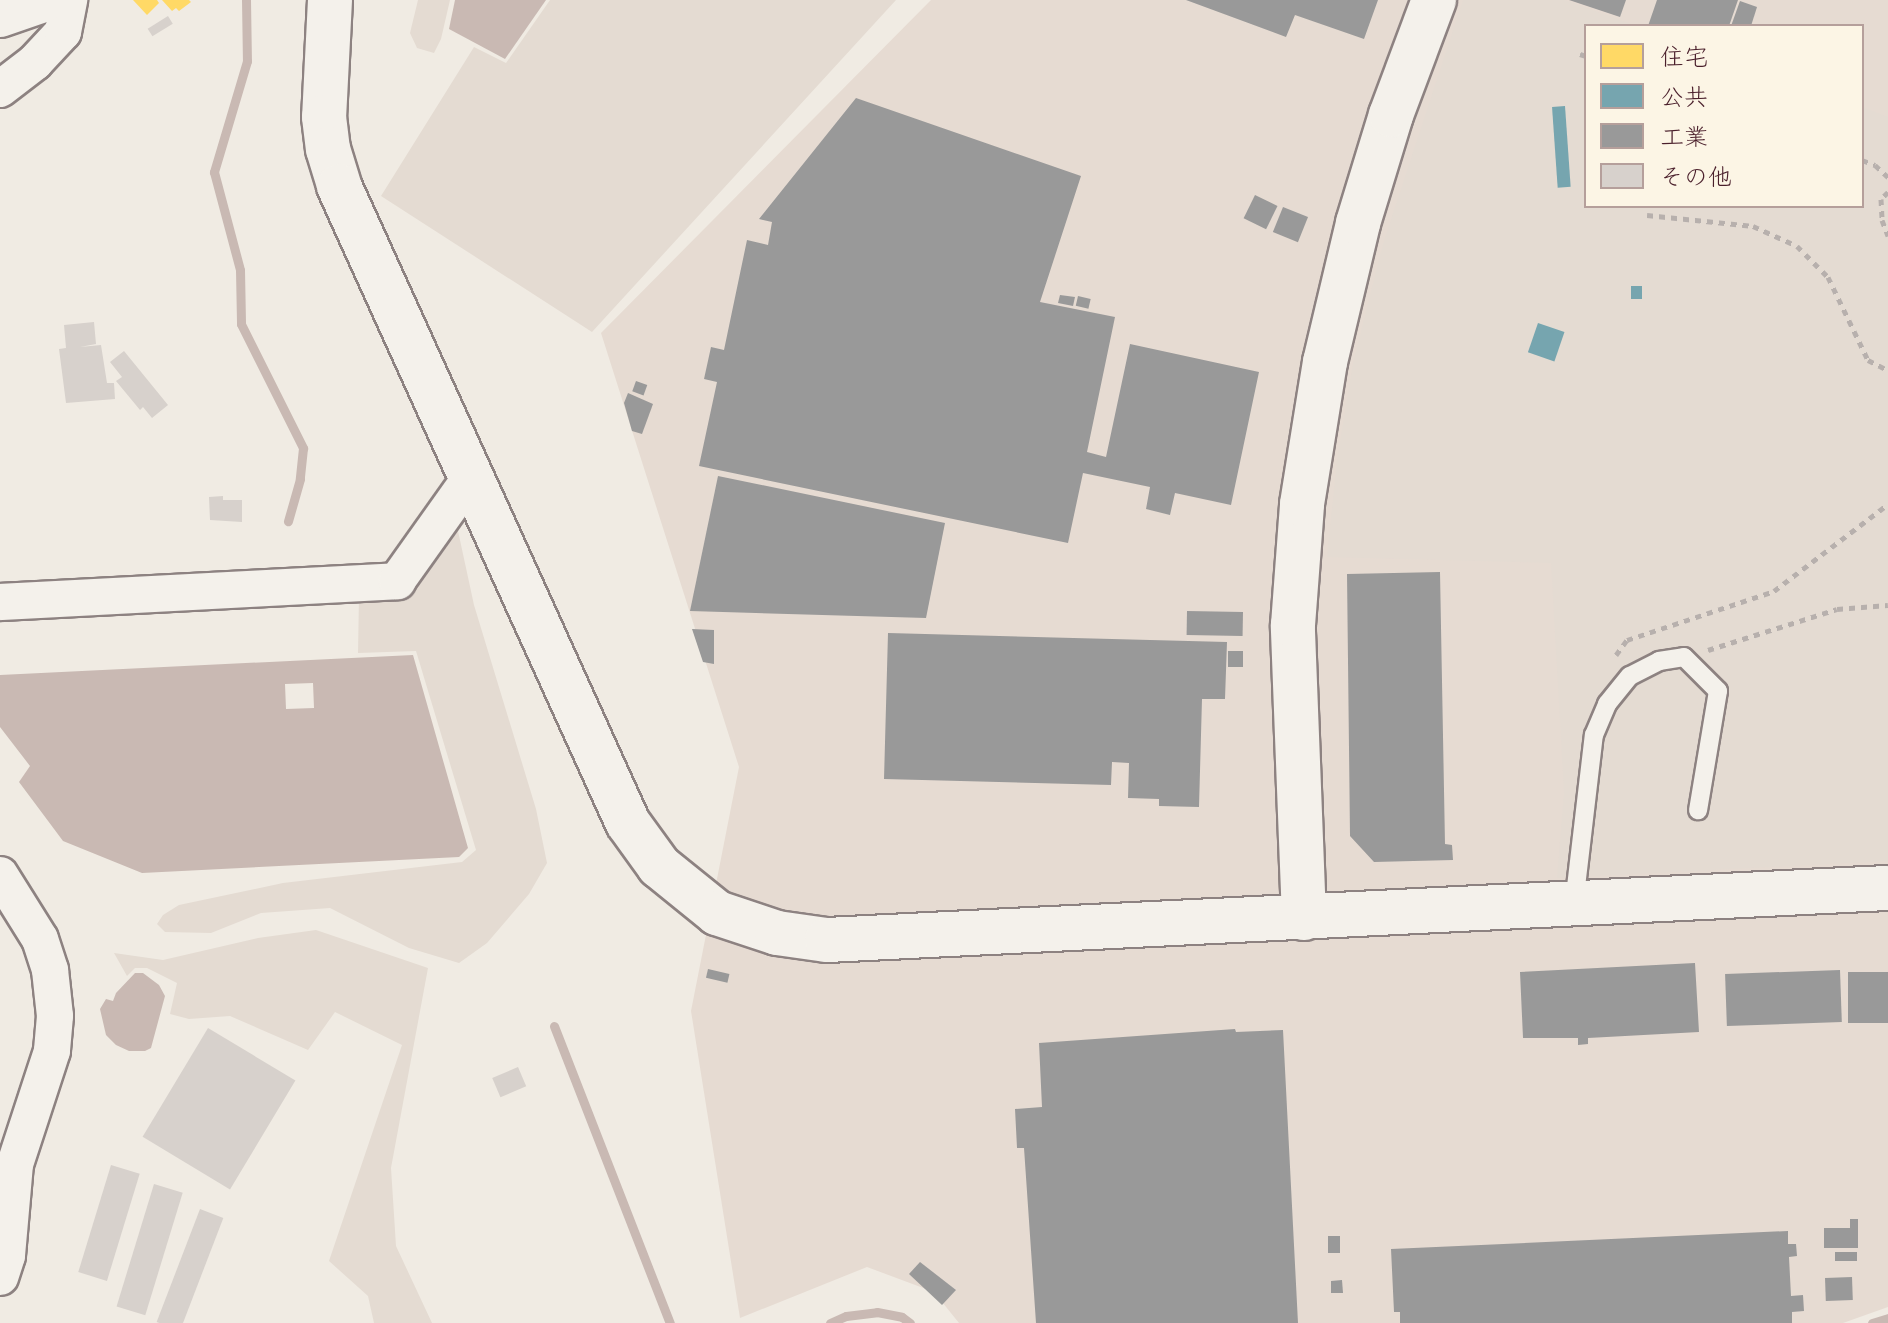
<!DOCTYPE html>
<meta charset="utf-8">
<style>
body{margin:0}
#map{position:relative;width:1888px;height:1323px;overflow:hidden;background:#f0ebe3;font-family:"Architects Daughter","Klee One",sans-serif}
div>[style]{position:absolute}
.built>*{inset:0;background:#e6dbd2}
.green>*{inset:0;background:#e4dbd2}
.water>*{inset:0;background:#c9b9b3}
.homes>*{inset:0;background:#ffd966}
.public>*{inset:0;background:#76a5af;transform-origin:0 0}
.industry>*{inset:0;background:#999;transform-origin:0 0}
.stream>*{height:9px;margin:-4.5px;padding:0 4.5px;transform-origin:4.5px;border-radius:4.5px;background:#c9b9b3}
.building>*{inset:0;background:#d7d1cc;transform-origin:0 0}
.path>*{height:5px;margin-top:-2.5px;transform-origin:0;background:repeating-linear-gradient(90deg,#b7b0ad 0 6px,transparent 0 12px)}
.roads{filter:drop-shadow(2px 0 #8d8281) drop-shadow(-2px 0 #8d8281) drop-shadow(0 2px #8d8281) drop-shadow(0 -2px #8d8281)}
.service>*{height:18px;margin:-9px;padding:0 9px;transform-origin:9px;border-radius:9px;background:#f4f1eb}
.minor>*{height:36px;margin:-18px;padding:0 18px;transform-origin:18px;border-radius:18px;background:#f4f1eb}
.tertiary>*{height:44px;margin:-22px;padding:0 22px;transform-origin:22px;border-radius:22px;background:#f4f1eb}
.secondary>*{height:44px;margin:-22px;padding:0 22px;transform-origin:22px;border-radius:22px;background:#f4f1eb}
span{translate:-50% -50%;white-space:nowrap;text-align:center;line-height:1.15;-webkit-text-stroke:8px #fcf5e5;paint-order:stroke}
.legend{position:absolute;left:1584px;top:24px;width:280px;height:184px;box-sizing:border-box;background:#fcf5e5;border:2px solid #b59f9b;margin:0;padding:10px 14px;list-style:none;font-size:24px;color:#4a1f2b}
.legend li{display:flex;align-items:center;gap:16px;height:40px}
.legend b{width:40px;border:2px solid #b59f9b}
</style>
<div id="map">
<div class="built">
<div style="clip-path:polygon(evenodd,931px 0,1888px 0,1888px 1307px,1843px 1323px,959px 1323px,934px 1292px,867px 1267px,740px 1318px,691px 1011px,739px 767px,601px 333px,931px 0,1586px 26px,1862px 26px,1862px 206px,1586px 206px,1586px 26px)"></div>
</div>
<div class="green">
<div style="clip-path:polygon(418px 0,450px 0,441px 39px,434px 53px,417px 48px,410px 33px)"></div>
<div style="clip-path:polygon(550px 0,896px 0,592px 332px,381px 196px,474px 47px,506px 63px)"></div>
<div style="clip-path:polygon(1463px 0,1565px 0,1637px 26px,1586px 26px,1586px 206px,1862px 206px,1862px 107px,1888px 117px,1888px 861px,1557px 878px,1564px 792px,1551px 563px,1327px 557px,1337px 460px,1353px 363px,1383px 244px)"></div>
<div style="clip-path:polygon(455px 517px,474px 605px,536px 809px,547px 863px,529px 894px,487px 943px,459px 963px,409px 948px,330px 908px,261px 913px,211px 933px,165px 932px,157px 924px,163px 915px,179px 905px,283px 883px,462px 862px,476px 850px,416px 651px,358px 653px,359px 596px)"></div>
<div style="clip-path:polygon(316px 930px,428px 968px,391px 1168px,396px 1246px,432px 1323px,374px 1323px,368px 1296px,329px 1261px,402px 1045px,335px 1012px,308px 1050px,230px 1016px,189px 1019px,170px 1014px,177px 983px,147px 968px,135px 968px,127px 976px,114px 953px,163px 960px,258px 938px)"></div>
</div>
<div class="water">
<div style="clip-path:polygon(455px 0,546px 0,505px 59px,449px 29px)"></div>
<div style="clip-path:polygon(evenodd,413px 655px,468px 848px,459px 857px,142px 873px,63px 841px,19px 782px,30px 766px,0 727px,0 675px,413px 655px,313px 683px,314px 708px,286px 709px,285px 684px,313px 683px)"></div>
<div style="clip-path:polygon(135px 973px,143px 973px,159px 985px,165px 996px,151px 1048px,145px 1051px,129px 1051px,116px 1045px,106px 1035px,100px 1009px,106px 999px,113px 1001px,116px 993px)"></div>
</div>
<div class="homes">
<div style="clip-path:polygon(133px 0,157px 0,159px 3px,147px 15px)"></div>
<div style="clip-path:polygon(162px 0,189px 0,191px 2px,179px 11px,176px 8px,172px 11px)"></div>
</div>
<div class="public">
<div style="left:1565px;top:106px;width:81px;height:13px;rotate:86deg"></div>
<div style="left:1631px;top:286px;width:11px;height:13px"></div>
<div style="left:1538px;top:323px;width:28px;height:31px;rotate:19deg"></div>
</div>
<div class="industry">
<div style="clip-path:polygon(1186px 0,1378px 0,1364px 39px,1295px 15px,1286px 37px)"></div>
<div style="clip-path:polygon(1569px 0,1626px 0,1620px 17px)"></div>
<div style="clip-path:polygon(1657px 0,1738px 0,1729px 26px,1648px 26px)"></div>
<div style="clip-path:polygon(1740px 1px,1757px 7px,1751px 26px,1731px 26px)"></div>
<div style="clip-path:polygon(856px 98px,1081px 176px,1040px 302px,1115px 317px,1087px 452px,1106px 457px,1130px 344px,1259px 372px,1231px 505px,1175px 493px,1170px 515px,1146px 509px,1150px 487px,1083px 473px,1068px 543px,699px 466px,717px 382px,704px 379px,711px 347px,724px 350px,747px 240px,768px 245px,772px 222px,759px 219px)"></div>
<div style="left:1255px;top:195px;width:25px;height:26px;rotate:26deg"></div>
<div style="left:1283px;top:207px;width:27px;height:27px;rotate:22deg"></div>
<div style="clip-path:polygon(1060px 295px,1075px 297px,1073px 306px,1058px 303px)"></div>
<div style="left:1078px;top:296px;width:13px;height:10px;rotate:13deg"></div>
<div style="left:636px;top:381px;width:12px;height:11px;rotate:20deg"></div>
<div style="clip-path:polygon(628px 393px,653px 404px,642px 434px,632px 431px,624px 403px)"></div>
<div style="clip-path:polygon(718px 476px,945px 523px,926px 618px,690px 611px)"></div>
<div style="clip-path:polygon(1440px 572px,1445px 844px,1452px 845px,1453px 860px,1374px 862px,1350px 836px,1347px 574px)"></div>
<div style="left:1187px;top:611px;width:56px;height:24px;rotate:1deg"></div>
<div style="clip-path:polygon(692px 629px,714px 630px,714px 664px,703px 662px)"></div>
<div style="clip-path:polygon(888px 633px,1227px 642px,1225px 699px,1202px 699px,1199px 807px,1159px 806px,1159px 799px,1128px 798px,1129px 763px,1112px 762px,1111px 785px,884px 779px)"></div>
<div style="left:1228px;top:651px;width:15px;height:16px"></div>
<div style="clip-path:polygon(1695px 963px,1699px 1032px,1588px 1038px,1588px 1044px,1578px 1045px,1578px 1038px,1523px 1038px,1520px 972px)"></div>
<div style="left:708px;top:969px;width:22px;height:9px;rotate:13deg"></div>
<div style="left:1840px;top:970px;width:52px;height:115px;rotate:88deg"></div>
<div style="left:1888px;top:972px;width:51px;height:40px;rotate:90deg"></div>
<div style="clip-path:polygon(1235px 1029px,1236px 1032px,1283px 1030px,1298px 1323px,1036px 1323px,1024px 1148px,1017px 1148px,1015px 1109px,1042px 1107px,1039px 1043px)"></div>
<div style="clip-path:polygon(1850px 1219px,1858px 1219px,1858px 1248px,1824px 1248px,1824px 1228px,1850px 1228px)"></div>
<div style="clip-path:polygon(1788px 1231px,1788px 1244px,1796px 1244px,1797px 1256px,1789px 1257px,1791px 1296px,1803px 1295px,1804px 1311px,1792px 1312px,1792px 1323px,1400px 1323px,1400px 1312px,1394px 1312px,1391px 1249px)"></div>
<div style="left:1328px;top:1236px;width:12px;height:17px"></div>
<div style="left:1835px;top:1252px;width:22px;height:9px"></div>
<div style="clip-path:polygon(920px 1262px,956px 1290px,942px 1305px,909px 1274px)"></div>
<div style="left:1852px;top:1277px;width:23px;height:27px;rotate:88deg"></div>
<div style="clip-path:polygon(1342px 1280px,1343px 1293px,1331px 1293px,1331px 1281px)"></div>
</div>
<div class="stream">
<div style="left:246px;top:0;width:61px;rotate:89.1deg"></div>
<div style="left:247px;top:61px;width:116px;rotate:106.6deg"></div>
<div style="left:214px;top:172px;width:101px;rotate:75.1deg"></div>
<div style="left:240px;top:270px;width:54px;rotate:88.9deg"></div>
<div style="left:241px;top:324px;width:139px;rotate:63.4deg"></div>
<div style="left:303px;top:448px;width:31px;rotate:96deg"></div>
<div style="left:300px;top:479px;width:44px;rotate:105.9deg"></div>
<div style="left:554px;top:1026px;width:319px;rotate:68.7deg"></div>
<div style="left:830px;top:1323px;width:17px;rotate:-24deg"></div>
<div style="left:846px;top:1316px;width:31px;rotate:-7deg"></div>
<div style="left:877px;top:1312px;width:25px;rotate:11deg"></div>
<div style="left:902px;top:1317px;width:10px;rotate:37deg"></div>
<div style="left:1872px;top:1323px;width:17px;rotate:-17deg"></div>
</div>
<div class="building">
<div style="left:168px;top:16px;width:9px;height:24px;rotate:58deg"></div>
<div style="clip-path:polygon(94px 322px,96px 344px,80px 347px,101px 345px,107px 383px,114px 383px,115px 399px,66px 403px,59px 349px,66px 348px,64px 325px)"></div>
<div style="clip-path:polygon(124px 351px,168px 405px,152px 418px,143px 407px,140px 410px,116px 381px,122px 377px,110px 362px)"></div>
<div style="clip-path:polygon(223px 496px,223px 500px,242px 500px,242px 522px,210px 520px,209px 497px)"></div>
<div style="left:208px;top:1028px;width:102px;height:127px;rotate:31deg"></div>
<div style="left:518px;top:1067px;width:21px;height:28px;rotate:67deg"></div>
<div style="left:111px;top:1165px;width:30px;height:112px;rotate:17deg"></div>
<div style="left:154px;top:1184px;width:30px;height:128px;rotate:17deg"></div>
<div style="left:200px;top:1209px;width:25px;height:121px;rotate:21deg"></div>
</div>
<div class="path">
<div style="left:1580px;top:54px;width:6px;rotate:18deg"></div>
<div style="left:1862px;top:160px;width:14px;rotate:21deg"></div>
<div style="left:1875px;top:165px;width:18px;rotate:43deg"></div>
<div style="left:1888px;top:192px;width:10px;rotate:135deg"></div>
<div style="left:1881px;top:199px;width:21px;rotate:87deg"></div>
<div style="left:1882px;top:220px;width:17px;rotate:69deg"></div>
<div style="left:1647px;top:215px;width:107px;rotate:5.9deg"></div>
<div style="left:1753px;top:226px;width:48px;rotate:24.4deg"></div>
<div style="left:1797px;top:246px;width:44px;rotate:45deg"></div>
<div style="left:1828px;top:277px;width:92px;rotate:64.3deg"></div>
<div style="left:1868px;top:360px;width:22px;rotate:27deg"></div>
<div style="left:1708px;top:650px;width:135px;rotate:-17.6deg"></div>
<div style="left:1837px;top:609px;width:51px;rotate:-4.5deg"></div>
<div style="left:1616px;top:655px;width:19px;rotate:-54deg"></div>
<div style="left:1627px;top:640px;width:155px;rotate:-18.4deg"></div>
<div style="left:1774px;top:591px;width:143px;rotate:-37.3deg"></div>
</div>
<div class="roads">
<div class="service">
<div style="left:1574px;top:904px;width:170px;rotate:-83.3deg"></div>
<div style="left:1594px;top:735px;width:34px;rotate:-67deg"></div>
<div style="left:1607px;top:704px;width:36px;rotate:-51deg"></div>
<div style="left:1630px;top:676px;width:33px;rotate:-27deg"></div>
<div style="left:1659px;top:661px;width:25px;rotate:-9deg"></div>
<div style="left:1684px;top:657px;width:48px;rotate:45deg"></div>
<div style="left:1718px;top:691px;width:121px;rotate:99.5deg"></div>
</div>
<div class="minor">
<div style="left:0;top:89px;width:44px;rotate:-37.6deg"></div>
<div style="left:35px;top:62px;width:41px;rotate:-47deg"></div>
<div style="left:63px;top:32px;width:33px;rotate:-79deg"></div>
<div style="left:0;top:602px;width:398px;rotate:-3deg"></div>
<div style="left:397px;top:581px;width:128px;rotate:-54.6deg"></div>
<div style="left:0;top:875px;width:75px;rotate:58deg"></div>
<div style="left:40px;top:939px;width:33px;rotate:72deg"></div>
<div style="left:50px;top:970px;width:46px;rotate:83.8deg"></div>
<div style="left:55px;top:1016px;width:35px;rotate:95deg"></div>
<div style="left:52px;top:1051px;width:119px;rotate:108.1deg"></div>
<div style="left:15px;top:1164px;width:92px;rotate:95deg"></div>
<div style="left:7px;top:1256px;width:22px;rotate:108deg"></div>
</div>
<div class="tertiary">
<div style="left:330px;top:0;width:117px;rotate:92.9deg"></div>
<div style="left:324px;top:117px;width:32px;rotate:83deg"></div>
<div style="left:328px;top:149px;width:39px;rotate:73deg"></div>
<div style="left:339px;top:186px;width:699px;rotate:65.6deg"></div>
<div style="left:628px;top:823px;width:53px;rotate:54.2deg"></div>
<div style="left:659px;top:866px;width:75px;rotate:39deg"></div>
<div style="left:717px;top:913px;width:63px;rotate:18.4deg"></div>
<div style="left:777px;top:933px;width:50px;rotate:8deg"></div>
<div style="left:827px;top:940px;width:1062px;rotate:-2.81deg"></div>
<div style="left:1304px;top:918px;width:293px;rotate:-92.2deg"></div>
<div style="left:1293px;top:625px;width:121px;rotate:-85.7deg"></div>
<div style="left:1302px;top:504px;width:144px;rotate:-80.8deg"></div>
<div style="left:1325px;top:362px;width:143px;rotate:-76.6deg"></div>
<div style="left:1358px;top:223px;width:113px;rotate:-73deg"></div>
<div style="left:1391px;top:115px;width:123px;rotate:-69.5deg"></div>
</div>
<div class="secondary">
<div style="left:0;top:15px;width:46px;rotate:-19.2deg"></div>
</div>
</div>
<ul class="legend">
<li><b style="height:22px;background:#ffd966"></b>住宅</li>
<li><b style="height:22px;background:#76a5af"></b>公共</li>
<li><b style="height:22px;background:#999"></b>工業</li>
<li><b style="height:22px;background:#d7d1cc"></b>その他</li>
</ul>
</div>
